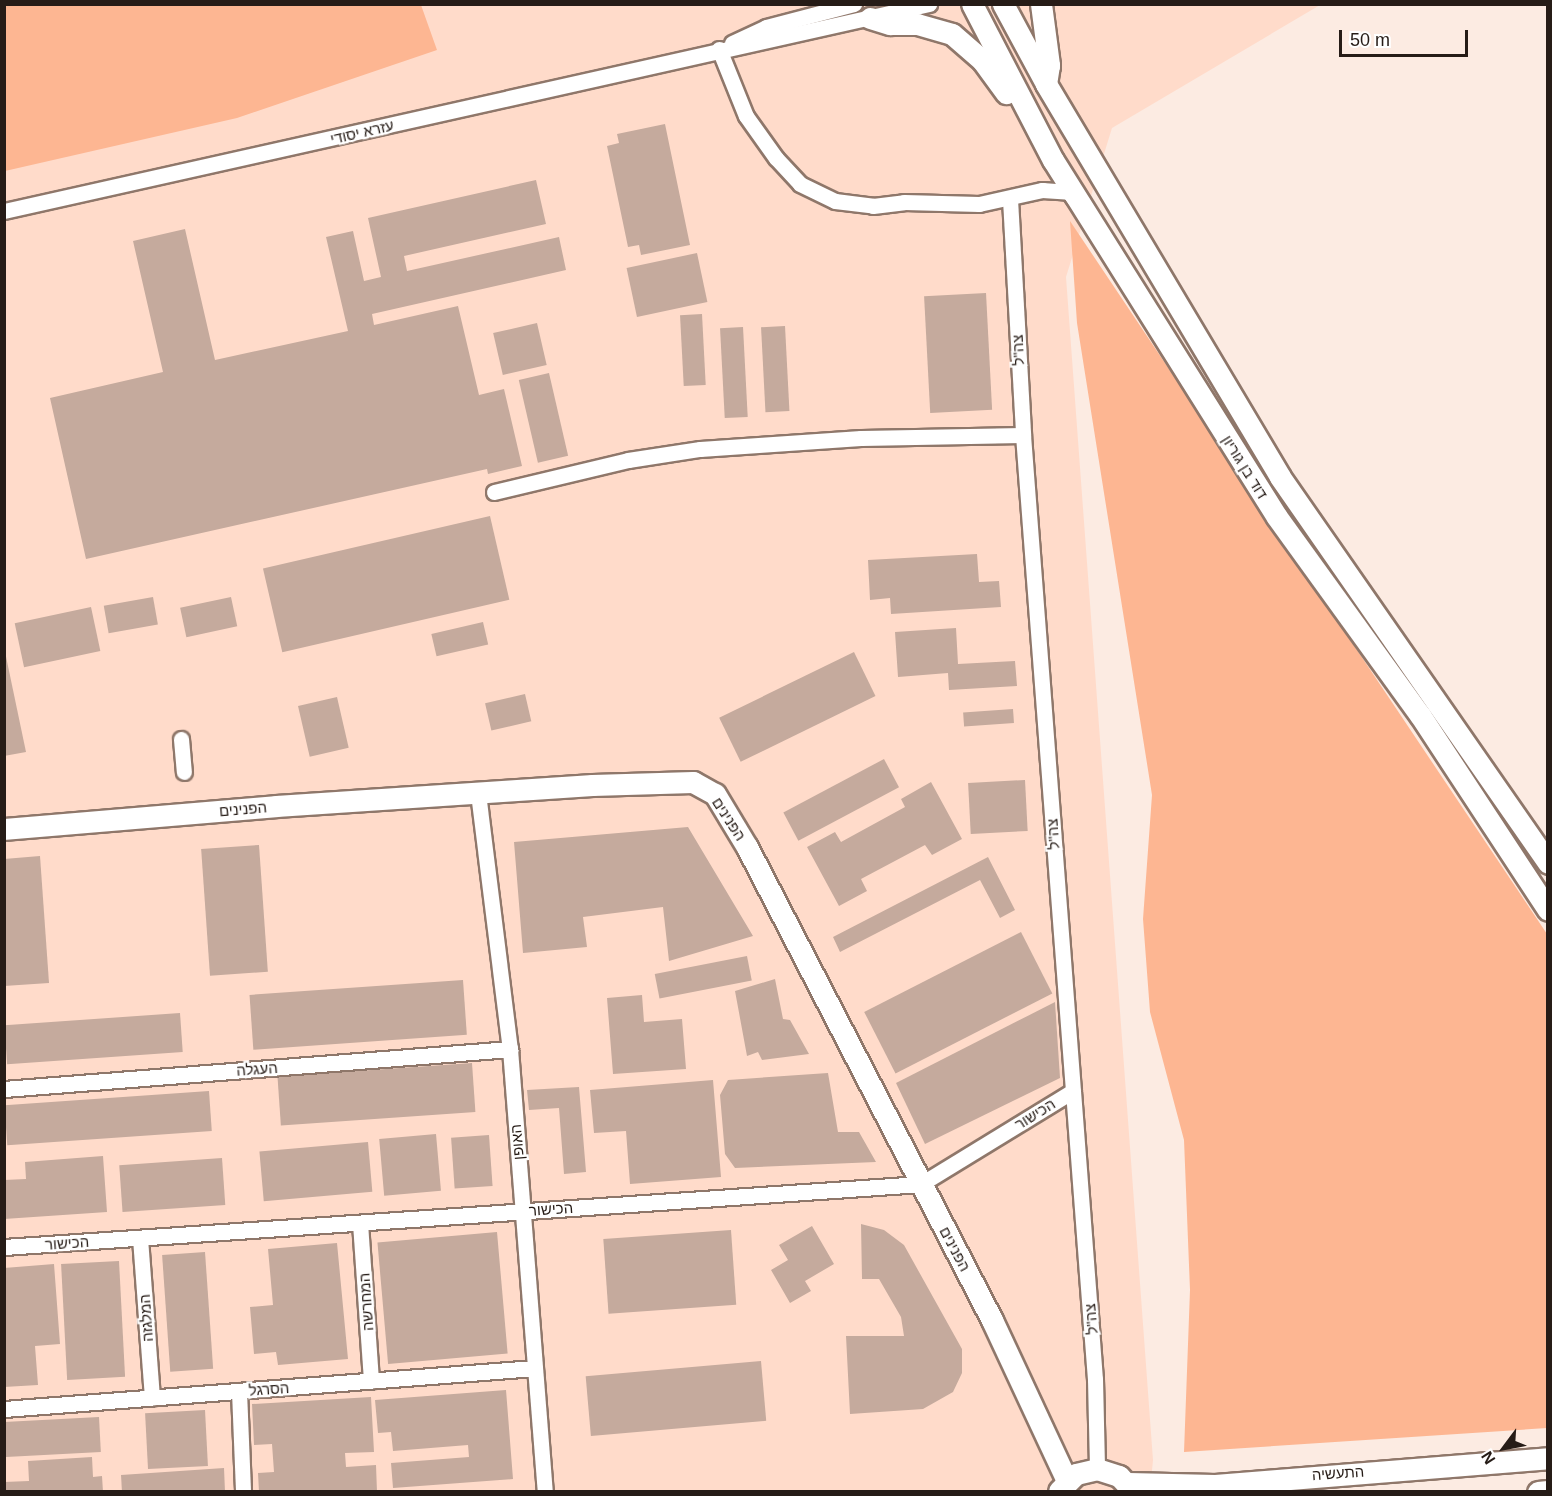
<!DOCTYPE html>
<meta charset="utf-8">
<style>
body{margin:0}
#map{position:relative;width:1552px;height:1496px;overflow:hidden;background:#fcebe2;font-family:Helvetica,"Noto Sans Hebrew",sans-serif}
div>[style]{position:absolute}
.built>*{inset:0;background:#ffdbca}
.green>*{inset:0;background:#fdb692}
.building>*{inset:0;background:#c5aa9d;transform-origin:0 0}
.roads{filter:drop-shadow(2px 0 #8f776a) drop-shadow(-2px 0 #8f776a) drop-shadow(0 2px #8f776a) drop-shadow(0 -2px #8f776a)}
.street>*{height:15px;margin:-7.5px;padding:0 7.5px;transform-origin:7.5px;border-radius:7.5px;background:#fff}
.secondary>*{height:21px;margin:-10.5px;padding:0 10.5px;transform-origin:10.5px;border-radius:10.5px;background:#fff}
span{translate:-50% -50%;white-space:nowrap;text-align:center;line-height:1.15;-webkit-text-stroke:4.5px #fff;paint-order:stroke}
.street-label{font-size:15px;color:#261c17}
.frame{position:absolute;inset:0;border:6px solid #261c17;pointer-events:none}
.north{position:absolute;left:1474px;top:1418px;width:60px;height:60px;-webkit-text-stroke:4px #fff;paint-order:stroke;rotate:238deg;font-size:16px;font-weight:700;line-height:24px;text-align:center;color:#261c17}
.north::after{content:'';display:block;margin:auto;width:21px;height:27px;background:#261c17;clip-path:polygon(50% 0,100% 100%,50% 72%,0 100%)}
.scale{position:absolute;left:1339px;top:30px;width:129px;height:27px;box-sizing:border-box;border:3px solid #261c17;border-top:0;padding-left:8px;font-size:18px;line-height:21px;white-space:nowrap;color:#261c17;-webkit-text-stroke:4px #fff;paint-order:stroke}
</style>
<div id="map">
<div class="built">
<div style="clip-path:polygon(5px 5px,1320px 5px,1112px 128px,1066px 277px,1153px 1460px,1150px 1491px,5px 1492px)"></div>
</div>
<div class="green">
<div style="clip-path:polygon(4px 5px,421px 5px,437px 50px,237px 118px,5px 171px)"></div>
<div style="clip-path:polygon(1070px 221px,1547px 934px,1547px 1428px,1184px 1452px,1190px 1290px,1184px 1140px,1150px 1012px,1143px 919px,1152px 795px,1077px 323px)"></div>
</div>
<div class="building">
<div style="clip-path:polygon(665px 124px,690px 245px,641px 255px,639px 245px,628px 247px,607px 146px,619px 143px,617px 134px)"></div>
<div style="clip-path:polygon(536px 180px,546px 224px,404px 256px,407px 271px,559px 237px,566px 270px,372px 314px,374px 325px,458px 306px,479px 395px,504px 389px,522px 466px,488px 474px,487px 469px,86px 559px,50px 398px,163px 372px,133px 241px,185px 229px,215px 360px,348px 331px,326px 237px,353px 231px,364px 281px,381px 277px,368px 218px)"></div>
<div style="left:697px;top:253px;width:50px;height:72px;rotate:78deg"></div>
<div style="left:986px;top:293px;width:117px;height:62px;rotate:87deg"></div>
<div style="left:702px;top:314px;width:71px;height:22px;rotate:87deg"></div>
<div style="left:537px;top:323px;width:43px;height:45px;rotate:77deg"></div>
<div style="left:785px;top:326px;width:85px;height:24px;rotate:87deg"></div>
<div style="left:743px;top:327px;width:90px;height:23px;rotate:87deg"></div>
<div style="left:549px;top:373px;width:85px;height:31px;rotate:77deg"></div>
<div style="left:490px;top:516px;width:86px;height:233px;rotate:77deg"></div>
<div style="clip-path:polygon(977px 554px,979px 582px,999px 581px,1001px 607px,891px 614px,890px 598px,870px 600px,868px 560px)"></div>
<div style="left:153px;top:597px;width:28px;height:50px;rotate:80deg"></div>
<div style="left:231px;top:597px;width:30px;height:52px;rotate:78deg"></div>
<div style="left:91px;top:607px;width:45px;height:78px;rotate:78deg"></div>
<div style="left:483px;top:622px;width:23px;height:53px;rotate:77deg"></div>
<div style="clip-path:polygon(956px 628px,958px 664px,1015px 661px,1017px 686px,949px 690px,948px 673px,898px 677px,895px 632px)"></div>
<div style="clip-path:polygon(4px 647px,26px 752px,4px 756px)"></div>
<div style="left:854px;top:652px;width:49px;height:150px;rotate:64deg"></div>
<div style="left:525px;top:694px;width:28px;height:41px;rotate:77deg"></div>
<div style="left:337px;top:697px;width:52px;height:40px;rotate:77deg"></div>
<div style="left:1013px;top:709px;width:14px;height:50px;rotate:86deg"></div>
<div style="left:884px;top:759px;width:32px;height:114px;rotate:62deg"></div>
<div style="left:1025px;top:780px;width:51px;height:57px;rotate:87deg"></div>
<div style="clip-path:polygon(931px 782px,962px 839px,932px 855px,925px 845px,861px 879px,867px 891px,839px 906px,807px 847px,835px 832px,841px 842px,905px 807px,901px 799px)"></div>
<div style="clip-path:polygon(688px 827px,753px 936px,669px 961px,663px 907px,583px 917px,587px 947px,523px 953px,514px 842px)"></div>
<div style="left:259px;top:845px;width:127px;height:58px;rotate:86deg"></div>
<div style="clip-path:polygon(40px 856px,49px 983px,4px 986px,4px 859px)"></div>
<div style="clip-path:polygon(988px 857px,1015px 910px,1000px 918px,980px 880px,840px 952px,833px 937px)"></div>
<div style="left:1021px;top:932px;width:69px;height:176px;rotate:63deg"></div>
<div style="left:747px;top:956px;width:25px;height:94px;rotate:79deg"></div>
<div style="clip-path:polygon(775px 979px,783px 1019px,790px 1020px,809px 1054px,762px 1060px,758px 1052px,747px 1056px,735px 991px)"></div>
<div style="left:463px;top:980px;width:55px;height:214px;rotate:86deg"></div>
<div style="clip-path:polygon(642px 995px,644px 1022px,682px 1019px,686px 1069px,613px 1074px,607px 998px)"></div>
<div style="clip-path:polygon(1055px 1002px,1060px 1078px,925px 1144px,896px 1083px)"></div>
<div style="left:180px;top:1013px;width:39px;height:176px;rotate:86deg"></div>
<div style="left:472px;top:1063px;width:49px;height:195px;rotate:86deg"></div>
<div style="clip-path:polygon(828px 1073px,838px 1132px,859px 1132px,876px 1162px,735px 1168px,725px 1154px,720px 1095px,728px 1080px)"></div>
<div style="clip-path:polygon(713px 1080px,721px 1177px,630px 1184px,626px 1131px,594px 1133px,590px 1090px)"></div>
<div style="clip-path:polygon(579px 1087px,586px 1172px,564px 1174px,559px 1108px,529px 1110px,527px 1090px)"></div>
<div style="left:209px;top:1091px;width:40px;height:205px;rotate:86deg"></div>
<div style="left:436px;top:1134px;width:57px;height:57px;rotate:85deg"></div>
<div style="left:489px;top:1135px;width:51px;height:38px;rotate:86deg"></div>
<div style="left:368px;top:1142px;width:50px;height:109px;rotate:85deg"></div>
<div style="clip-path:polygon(103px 1156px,107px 1212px,4px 1219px,4px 1180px,26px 1179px,25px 1162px)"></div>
<div style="left:222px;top:1158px;width:47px;height:103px;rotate:86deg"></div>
<div style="clip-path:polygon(861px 1224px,884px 1230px,904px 1245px,962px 1349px,962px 1373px,953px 1392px,923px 1409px,850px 1414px,846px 1336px,904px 1336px,901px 1317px,879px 1279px,862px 1279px)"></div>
<div style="clip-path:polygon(812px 1226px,834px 1264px,805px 1281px,811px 1291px,790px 1303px,771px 1270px,788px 1260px,779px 1245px)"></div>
<div style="left:731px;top:1230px;width:75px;height:128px;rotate:86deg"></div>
<div style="left:497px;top:1232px;width:122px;height:120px;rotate:85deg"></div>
<div style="clip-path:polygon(337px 1243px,348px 1359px,278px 1365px,276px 1352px,254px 1354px,250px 1307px,273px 1305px,268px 1249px)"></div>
<div style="left:205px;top:1252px;width:117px;height:43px;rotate:86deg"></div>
<div style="left:119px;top:1261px;width:116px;height:58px;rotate:87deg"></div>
<div style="clip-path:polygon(54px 1264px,60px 1344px,35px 1346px,38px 1385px,4px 1387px,4px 1268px)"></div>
<div style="left:761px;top:1361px;width:60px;height:176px;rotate:85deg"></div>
<div style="clip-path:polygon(506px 1390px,513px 1479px,393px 1488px,391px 1463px,469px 1457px,468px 1445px,393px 1451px,391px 1432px,378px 1433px,375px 1400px)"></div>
<div style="clip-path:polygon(371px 1397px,374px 1452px,345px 1453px,346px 1467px,376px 1465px,377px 1492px,259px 1492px,258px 1473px,274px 1472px,272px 1444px,254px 1445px,252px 1404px)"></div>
<div style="left:205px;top:1410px;width:56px;height:60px;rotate:87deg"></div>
<div style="left:99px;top:1417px;width:35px;height:95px;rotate:87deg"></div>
<div style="clip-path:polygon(92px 1457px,93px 1477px,102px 1476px,103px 1492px,4px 1492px,4px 1482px,29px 1481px,28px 1461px)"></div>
<div style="clip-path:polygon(224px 1468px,225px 1492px,122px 1492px,121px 1475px)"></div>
</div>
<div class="roads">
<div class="street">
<div style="left:732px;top:43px;width:38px;rotate:-25deg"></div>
<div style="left:766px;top:27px;width:91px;rotate:-14.6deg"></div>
<div style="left:719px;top:49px;width:72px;rotate:68.1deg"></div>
<div style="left:746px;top:116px;width:52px;rotate:54.5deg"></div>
<div style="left:776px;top:158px;width:35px;rotate:47deg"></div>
<div style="left:800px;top:184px;width:39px;rotate:26deg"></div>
<div style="left:835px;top:201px;width:38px;rotate:7deg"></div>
<div style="left:873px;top:206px;width:31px;rotate:-7deg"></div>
<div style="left:904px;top:202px;width:75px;rotate:1.5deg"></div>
<div style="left:979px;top:204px;width:65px;rotate:-12.5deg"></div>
<div style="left:1042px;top:190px;width:27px;rotate:4deg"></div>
<div style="left:1069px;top:192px;width:10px;rotate:53deg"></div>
<div style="left:1010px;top:199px;width:236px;rotate:86.8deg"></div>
<div style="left:1023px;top:435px;width:947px;rotate:85.64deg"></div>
<div style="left:1095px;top:1379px;width:90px;rotate:88.7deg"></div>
<div style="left:4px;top:211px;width:948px;rotate:-12.61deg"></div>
<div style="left:494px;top:492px;width:138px;rotate:-13.4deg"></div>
<div style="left:628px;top:460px;width:73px;rotate:-8.7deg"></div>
<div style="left:700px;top:449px;width:161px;rotate:-3.9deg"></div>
<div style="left:861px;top:438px;width:162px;rotate:-1.1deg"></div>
<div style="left:181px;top:739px;width:33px;rotate:85deg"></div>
<div style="left:478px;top:793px;width:258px;rotate:82.9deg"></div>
<div style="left:510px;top:1049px;width:444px;rotate:85.5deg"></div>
<div style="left:4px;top:1089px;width:508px;rotate:-4.52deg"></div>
<div style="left:360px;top:1223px;width:158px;rotate:86deg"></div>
<div style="left:140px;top:1238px;width:160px;rotate:85.7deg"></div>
<div style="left:4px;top:1247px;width:919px;rotate:-3.93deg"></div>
<div style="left:921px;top:1184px;width:178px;rotate:-31.5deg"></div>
<div style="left:239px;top:1391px;width:101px;rotate:87.7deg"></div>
<div style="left:4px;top:1409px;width:532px;rotate:-4.42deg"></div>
</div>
<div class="secondary">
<div style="left:972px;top:4px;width:176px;rotate:62.6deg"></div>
<div style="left:1053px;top:160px;width:421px;rotate:57.9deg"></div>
<div style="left:1277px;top:517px;width:244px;rotate:54.2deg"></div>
<div style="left:1420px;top:715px;width:233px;rotate:56.7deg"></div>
<div style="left:1003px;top:4px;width:91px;rotate:61.7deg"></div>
<div style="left:1046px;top:84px;width:457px;rotate:59.2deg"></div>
<div style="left:1280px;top:477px;width:470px;rotate:55.2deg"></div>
<div style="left:1041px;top:4px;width:62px;rotate:82.5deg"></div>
<div style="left:1049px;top:65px;width:19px;rotate:99deg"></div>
<div style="left:870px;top:18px;width:21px;rotate:17deg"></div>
<div style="left:890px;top:24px;width:27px"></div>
<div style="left:917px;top:24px;width:36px;rotate:16deg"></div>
<div style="left:952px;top:34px;width:40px;rotate:41deg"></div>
<div style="left:982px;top:60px;width:41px;rotate:54deg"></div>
<div style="left:4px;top:829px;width:273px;rotate:-4.8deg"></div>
<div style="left:276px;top:806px;width:317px;rotate:-3.8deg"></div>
<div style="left:592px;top:785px;width:101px;rotate:-1.7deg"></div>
<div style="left:693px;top:782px;width:25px;rotate:29deg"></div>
<div style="left:715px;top:794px;width:62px;rotate:58.9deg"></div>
<div style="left:747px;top:847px;width:533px;rotate:62.62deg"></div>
<div style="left:992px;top:1320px;width:178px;rotate:65deg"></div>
<div style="left:1128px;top:1483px;width:87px;rotate:1.3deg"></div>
<div style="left:1215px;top:1485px;width:334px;rotate:-4.6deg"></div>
<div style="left:1059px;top:1491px;width:24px;rotate:-45deg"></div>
<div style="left:1076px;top:1474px;width:22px;rotate:-13deg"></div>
<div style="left:1097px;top:1469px;width:23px;rotate:18deg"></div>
<div style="left:1119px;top:1476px;width:22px;rotate:47deg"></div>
<div style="left:1538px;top:1492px;width:10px;rotate:-6deg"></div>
</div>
</div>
<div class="street-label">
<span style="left:362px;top:132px;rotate:-13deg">עזרא יסודי</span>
<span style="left:1018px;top:350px;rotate:-93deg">צה"ל</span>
<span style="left:1245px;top:467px;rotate:58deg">דוד בן גוריון</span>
<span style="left:243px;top:809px;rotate:-5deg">הפנינים</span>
<span style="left:729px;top:819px;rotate:57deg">הפנינים</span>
<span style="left:1053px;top:834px;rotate:-94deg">צה"ל</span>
<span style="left:257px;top:1069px;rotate:-4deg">העגלה</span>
<span style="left:1035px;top:1114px;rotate:-32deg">הכישור</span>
<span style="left:517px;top:1142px;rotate:-95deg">האופן</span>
<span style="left:551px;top:1209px;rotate:-4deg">הכישור</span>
<span style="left:67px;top:1243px;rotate:-4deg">הכישור</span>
<span style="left:955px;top:1249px;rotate:62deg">הפנינים</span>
<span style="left:366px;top:1302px;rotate:-94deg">המחרשה</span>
<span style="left:146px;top:1318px;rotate:-94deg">המלגזה</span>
<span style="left:1091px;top:1319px;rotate:-95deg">צה"ל</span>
<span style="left:269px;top:1389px;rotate:-4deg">הסרגל</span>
<span style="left:1338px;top:1473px;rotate:-4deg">התעשיה</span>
</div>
<div class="frame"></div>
<div class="north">N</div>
<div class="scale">50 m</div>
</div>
